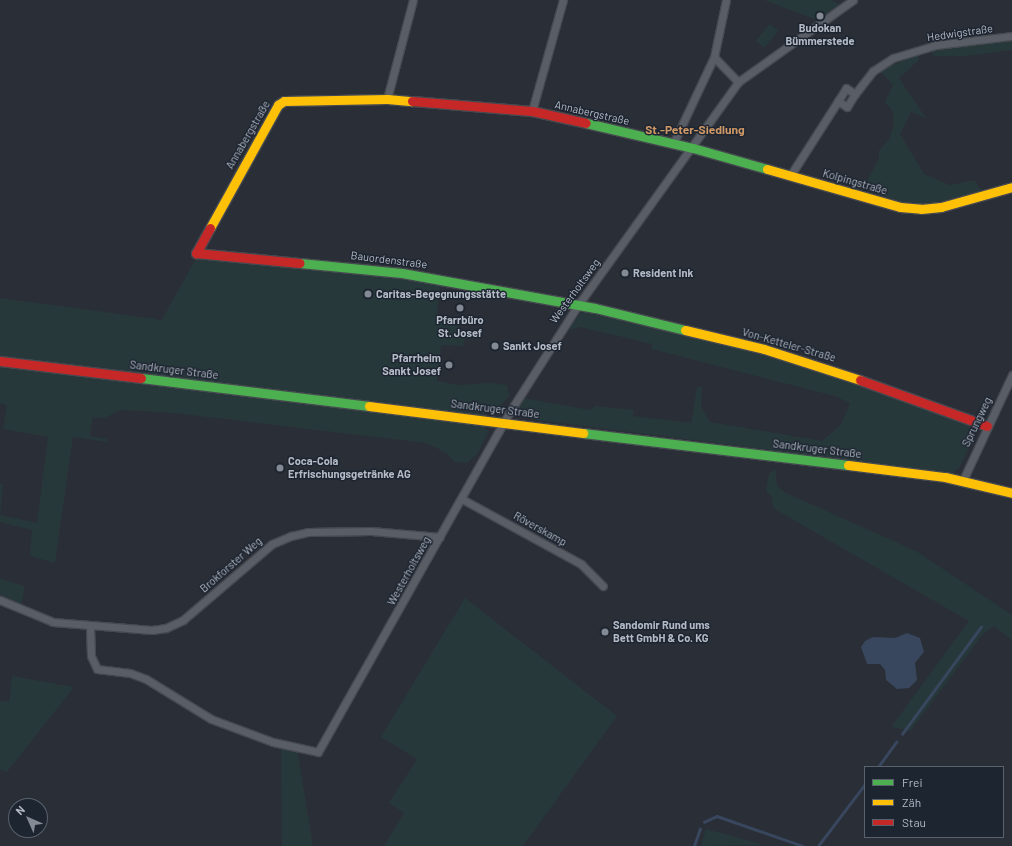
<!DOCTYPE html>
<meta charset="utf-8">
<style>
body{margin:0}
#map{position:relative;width:1012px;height:846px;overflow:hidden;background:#2a2e36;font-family:Barlow,sans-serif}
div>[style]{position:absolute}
.green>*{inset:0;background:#27383b;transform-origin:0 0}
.water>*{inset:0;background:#38465e}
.stream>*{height:2.5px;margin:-1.25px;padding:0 1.25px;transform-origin:1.25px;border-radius:1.25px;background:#38465e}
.roads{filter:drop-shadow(1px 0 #464950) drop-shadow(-1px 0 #464950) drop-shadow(0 1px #464950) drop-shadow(0 -1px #464950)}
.street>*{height:7px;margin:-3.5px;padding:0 3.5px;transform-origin:3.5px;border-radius:3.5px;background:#595d65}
.fast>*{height:9px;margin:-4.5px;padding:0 4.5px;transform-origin:4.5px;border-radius:4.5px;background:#4caf50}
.slow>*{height:9px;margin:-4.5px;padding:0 4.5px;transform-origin:4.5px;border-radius:4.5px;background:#ffc107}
.jam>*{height:9px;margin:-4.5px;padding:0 4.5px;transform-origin:4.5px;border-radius:4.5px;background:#c62828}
.dots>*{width:11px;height:11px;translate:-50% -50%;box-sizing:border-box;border:2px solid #1d2531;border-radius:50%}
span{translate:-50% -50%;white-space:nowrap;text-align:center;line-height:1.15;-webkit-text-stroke:3px #1d2531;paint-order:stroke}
.poi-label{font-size:11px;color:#b4bbc7;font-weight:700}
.left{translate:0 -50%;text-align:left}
.right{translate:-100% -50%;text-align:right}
.street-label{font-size:11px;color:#b4bbc7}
.neighbourhood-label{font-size:12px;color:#cf9867;font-weight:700}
.legend{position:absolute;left:864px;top:766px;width:140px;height:72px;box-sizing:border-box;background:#1d2531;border:1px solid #59616d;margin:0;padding:5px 7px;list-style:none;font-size:12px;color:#b4bbc7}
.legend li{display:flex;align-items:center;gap:8px;height:20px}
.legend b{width:20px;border:1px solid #59616d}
.north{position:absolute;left:8px;top:798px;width:40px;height:40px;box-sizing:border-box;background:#1d2531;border:1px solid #59616d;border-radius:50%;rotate:315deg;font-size:11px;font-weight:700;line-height:16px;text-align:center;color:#b4bbc7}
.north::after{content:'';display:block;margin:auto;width:14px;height:18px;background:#848a94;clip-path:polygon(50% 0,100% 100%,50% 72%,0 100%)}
</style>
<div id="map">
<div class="green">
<div style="clip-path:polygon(764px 0,831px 0,844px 7px,822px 22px)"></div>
<div style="left:770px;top:24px;width:11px;height:22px;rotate:41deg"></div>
<div style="clip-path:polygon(1012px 39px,1012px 50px,965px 56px,934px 56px,930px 51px,944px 47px)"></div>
<div style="clip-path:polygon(918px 55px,919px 60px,899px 78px,926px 118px,911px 112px,900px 134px,924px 174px,950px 185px,975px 180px,981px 191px,944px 201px,920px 204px,901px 202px,862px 189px,879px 159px,879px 150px,889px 140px,894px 123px,892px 110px,885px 102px,893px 85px,879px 70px)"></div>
<div style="clip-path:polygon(197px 257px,441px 282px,437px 313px,458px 326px,466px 336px,463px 346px,441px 345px,437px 381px,458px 385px,489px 383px,507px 385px,509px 396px,500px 407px,486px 412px,485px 428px,489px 431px,478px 453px,467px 463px,454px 462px,447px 453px,426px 443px,174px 413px,121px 410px,105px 418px,93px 417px,90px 436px,107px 439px,107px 442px,73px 437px,55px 563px,30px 556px,32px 530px,0 522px,0 484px,3px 484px,0 515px,37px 523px,48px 437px,3px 429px,7px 405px,0 403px,0 298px,156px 319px,161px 321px)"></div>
<div style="clip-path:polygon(585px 312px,766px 353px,861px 383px,979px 428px,959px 468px,952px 473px,536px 420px,519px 414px,517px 410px,523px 398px,590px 410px,595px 406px,634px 410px,633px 416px,691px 423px,697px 387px,702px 387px,701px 407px,710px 422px,822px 441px,840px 426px,850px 404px,838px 397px,652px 349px,652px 344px,580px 327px,568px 330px,581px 313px)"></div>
<div style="clip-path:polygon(776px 470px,777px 486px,786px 493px,916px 551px,1012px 615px,1012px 640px,994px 626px,983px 634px,910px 731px,891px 727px,969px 621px,773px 508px,772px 497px,766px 492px,769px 473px)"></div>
<div style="clip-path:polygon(0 579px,25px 586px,21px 606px,0 595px)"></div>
<div style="clip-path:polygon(465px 598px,617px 716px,523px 846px,384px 846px,404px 813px,389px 803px,417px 759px,381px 737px)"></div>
<div style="clip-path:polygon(12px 676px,74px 687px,7px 772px,0 769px,0 701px,9px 702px)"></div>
<div style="clip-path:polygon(281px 747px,297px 749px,313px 846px,282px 846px)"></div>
<div style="clip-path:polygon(706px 829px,765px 845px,701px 846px)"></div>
</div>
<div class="water">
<div style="clip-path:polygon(907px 633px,920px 638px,924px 652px,915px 663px,917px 680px,909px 688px,897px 689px,886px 680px,885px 670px,880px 664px,867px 664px,861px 647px,865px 641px,873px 637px,895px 638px)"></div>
</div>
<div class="stream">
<div style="left:902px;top:734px;width:133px;rotate:-53.6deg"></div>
<div style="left:878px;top:767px;width:31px;rotate:-54deg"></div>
<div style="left:704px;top:822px;width:14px;rotate:-25deg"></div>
<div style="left:717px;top:816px;width:91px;rotate:19.2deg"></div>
<div style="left:694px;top:846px;width:18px;rotate:-71deg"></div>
<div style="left:818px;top:846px;width:78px;rotate:-52.8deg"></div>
</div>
<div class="roads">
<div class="street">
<div style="left:714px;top:57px;width:58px;rotate:-78.1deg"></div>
<div style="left:855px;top:94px;width:29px;rotate:-52deg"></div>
<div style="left:873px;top:71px;width:24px;rotate:-33deg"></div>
<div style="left:893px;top:58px;width:45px;rotate:-16.8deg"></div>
<div style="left:936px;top:45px;width:77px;rotate:-6.8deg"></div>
<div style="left:387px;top:99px;width:102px;rotate:-75.3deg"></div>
<div style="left:532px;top:111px;width:115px;rotate:-74.4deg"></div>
<div style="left:673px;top:144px;width:96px;rotate:-64.8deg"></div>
<div style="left:714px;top:57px;width:35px;rotate:46deg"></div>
<div style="left:790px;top:176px;width:89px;rotate:-57.4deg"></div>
<div style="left:838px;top:101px;width:15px;rotate:-58deg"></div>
<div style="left:846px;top:88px;width:11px;rotate:34deg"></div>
<div style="left:855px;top:94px;width:15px;rotate:122deg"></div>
<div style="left:847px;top:107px;width:11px;rotate:-146deg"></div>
<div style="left:963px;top:480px;width:116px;rotate:-65deg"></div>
<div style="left:462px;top:499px;width:136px;rotate:28.6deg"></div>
<div style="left:581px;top:564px;width:31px;rotate:45deg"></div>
<div style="left:0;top:600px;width:57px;rotate:22.5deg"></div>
<div style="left:53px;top:622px;width:99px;rotate:4.6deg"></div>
<div style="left:152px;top:630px;width:14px;rotate:-8deg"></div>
<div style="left:166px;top:628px;width:19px;rotate:-25deg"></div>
<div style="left:183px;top:620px;width:117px;rotate:-40.5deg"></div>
<div style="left:272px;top:544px;width:21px;rotate:-23deg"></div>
<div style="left:291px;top:536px;width:17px;rotate:-13deg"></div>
<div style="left:308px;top:532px;width:63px;rotate:-0.9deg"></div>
<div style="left:371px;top:531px;width:69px;rotate:5deg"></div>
<div style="left:90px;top:627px;width:29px;rotate:88deg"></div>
<div style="left:91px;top:656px;width:14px;rotate:65deg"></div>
<div style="left:97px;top:669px;width:33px;rotate:7deg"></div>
<div style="left:130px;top:673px;width:17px;rotate:21deg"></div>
<div style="left:146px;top:679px;width:76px;rotate:31.6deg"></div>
<div style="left:211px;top:719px;width:66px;rotate:20.4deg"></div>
<div style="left:273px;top:742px;width:46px;rotate:12.5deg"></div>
<div style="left:318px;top:752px;width:389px;rotate:-60.6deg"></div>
<div style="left:509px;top:413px;width:128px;rotate:-57.4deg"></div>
<div style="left:578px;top:305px;width:274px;rotate:-54.3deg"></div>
<div style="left:738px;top:82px;width:141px;rotate:-35.5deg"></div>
</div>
<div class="fast">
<div style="left:586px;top:123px;width:110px;rotate:13.2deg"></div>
<div style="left:693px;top:148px;width:77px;rotate:15.8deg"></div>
<div style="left:300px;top:263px;width:102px;rotate:5.6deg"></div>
<div style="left:402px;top:273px;width:196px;rotate:10.3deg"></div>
<div style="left:595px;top:308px;width:93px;rotate:13.7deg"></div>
<div style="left:141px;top:378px;width:230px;rotate:7deg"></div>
<div style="left:583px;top:433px;width:267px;rotate:6.9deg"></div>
</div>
<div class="slow">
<div style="left:767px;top:169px;width:138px;rotate:15.9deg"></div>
<div style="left:900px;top:207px;width:21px;rotate:5deg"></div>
<div style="left:921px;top:209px;width:20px;rotate:-6deg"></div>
<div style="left:941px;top:207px;width:74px;rotate:-15.7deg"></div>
<div style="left:210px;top:228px;width:141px;rotate:-61.1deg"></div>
<div style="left:278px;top:105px;width:7px;rotate:-34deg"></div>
<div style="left:284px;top:101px;width:103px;rotate:-1.1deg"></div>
<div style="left:387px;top:99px;width:25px;rotate:5deg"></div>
<div style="left:685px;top:330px;width:81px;rotate:13.5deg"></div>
<div style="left:764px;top:349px;width:101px;rotate:17.9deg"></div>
<div style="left:369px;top:406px;width:216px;rotate:7.2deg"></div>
<div style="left:848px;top:465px;width:98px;rotate:7.1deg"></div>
<div style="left:945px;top:477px;width:69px;rotate:13.4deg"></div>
</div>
<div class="jam">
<div style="left:412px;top:101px;width:120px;rotate:4.8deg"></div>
<div style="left:532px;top:111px;width:55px;rotate:12.5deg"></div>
<div style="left:210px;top:228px;width:29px;rotate:119deg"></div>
<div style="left:196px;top:253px;width:104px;rotate:5.5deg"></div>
<div style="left:0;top:361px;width:142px;rotate:6.9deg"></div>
<div style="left:860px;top:380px;width:135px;rotate:19.9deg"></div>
</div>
</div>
<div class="dots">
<div style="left:820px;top:16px;background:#848a94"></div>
<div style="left:625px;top:273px;background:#848a94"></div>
<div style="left:368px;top:294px;background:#848a94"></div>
<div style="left:460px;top:308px;background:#848a94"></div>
<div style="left:495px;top:346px;background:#848a94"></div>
<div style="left:449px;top:365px;background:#848a94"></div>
<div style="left:280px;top:468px;background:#848a94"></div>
<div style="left:605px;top:632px;background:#848a94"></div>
</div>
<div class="poi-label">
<span style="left:820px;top:35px">Budokan<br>Bümmerstede</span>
<span class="left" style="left:633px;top:273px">Resident Ink</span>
<span class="left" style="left:376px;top:294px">Caritas-Begegnungsstätte</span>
<span style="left:460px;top:327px">Pfarrbüro<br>St. Josef</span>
<span class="left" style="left:503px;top:346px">Sankt Josef</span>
<span class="right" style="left:441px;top:365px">Pfarrheim<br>Sankt Josef</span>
<span class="left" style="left:288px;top:468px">Coca-Cola<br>Erfrischungsgetränke AG</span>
<span class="left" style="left:613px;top:632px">Sandomir Rund ums<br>Bett GmbH &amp; Co. KG</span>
</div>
<div class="street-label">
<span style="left:960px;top:33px;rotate:-8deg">Hedwigstraße</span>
<span style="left:592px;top:113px;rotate:13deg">Annabergstraße</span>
<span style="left:248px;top:135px;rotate:-60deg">Annabergstraße</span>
<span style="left:855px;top:182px;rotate:16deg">Kolpingstraße</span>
<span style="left:389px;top:260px;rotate:7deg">Bauordenstraße</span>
<span style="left:575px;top:291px;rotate:-54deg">Westerholtsweg</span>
<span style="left:789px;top:345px;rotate:16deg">Von-Ketteler-Straße</span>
<span style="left:174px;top:370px;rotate:7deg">Sandkruger Straße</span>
<span style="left:495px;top:409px;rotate:7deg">Sandkruger Straße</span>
<span style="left:977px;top:422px;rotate:-64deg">Sprungweg</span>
<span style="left:817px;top:449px;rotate:7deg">Sandkruger Straße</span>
<span style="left:540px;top:529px;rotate:29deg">Röverskamp</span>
<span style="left:231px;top:565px;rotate:-41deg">Brokforster Weg</span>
<span style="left:409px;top:571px;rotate:-61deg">Westerholtsweg</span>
</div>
<div class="neighbourhood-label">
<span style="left:695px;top:130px">St.-Peter-Siedlung</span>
</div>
<ul class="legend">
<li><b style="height:5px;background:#4caf50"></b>Frei</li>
<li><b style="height:5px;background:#ffc107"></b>Zäh</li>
<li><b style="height:5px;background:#c62828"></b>Stau</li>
</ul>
<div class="north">N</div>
</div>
